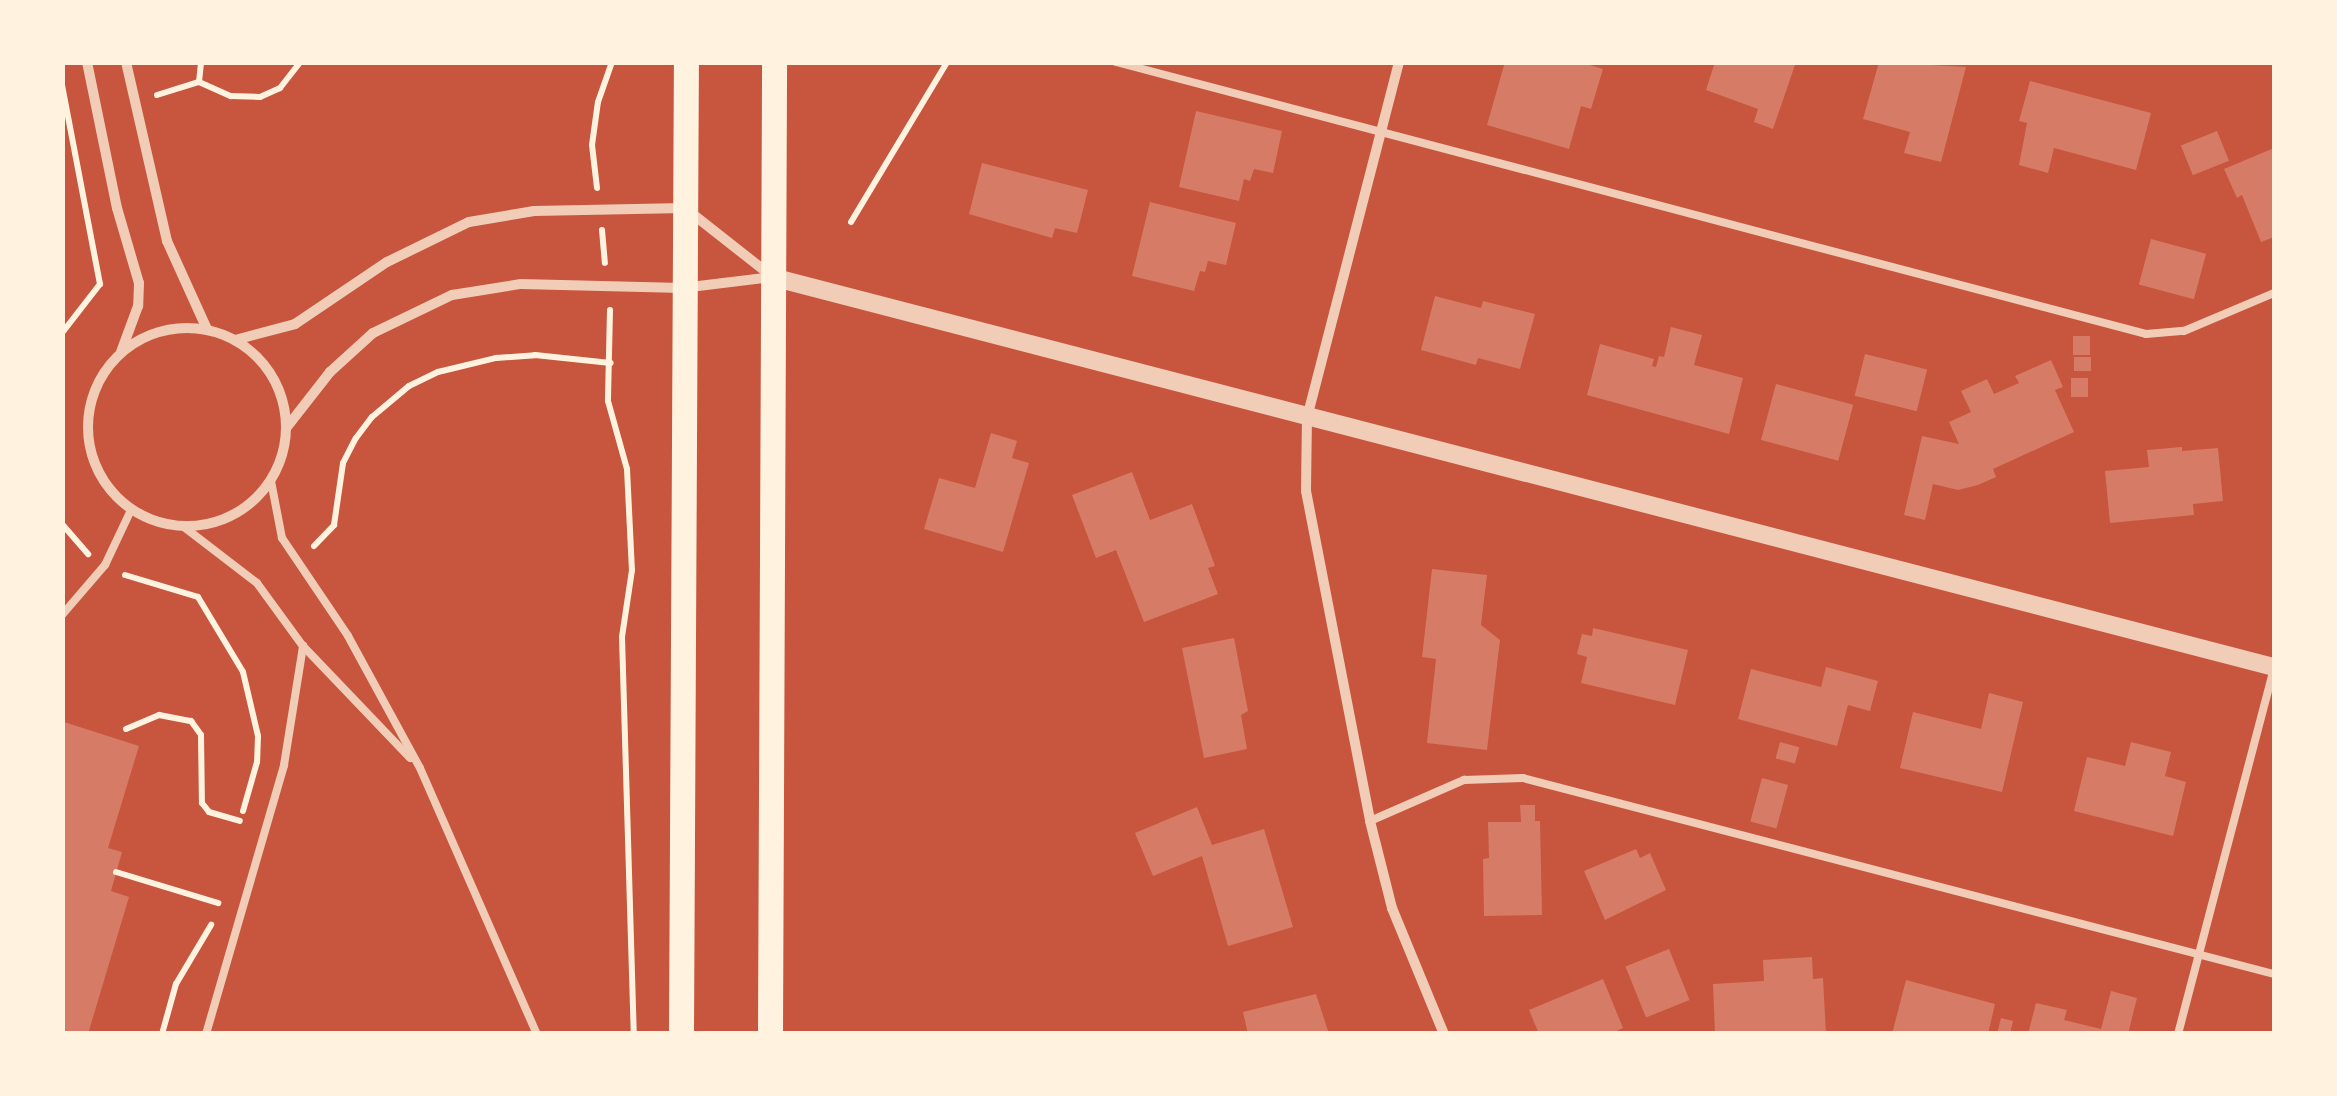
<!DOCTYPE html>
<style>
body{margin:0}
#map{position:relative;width:2337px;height:1096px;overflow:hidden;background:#c8553d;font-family:Signika,sans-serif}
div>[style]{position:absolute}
.building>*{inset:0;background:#d67c66;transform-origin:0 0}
.path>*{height:6px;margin:-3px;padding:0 3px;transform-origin:3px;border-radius:3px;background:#fff3e0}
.service>*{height:8px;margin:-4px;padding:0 4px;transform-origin:4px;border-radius:4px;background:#f1ccb7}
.minor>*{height:10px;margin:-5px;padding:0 5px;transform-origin:5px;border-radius:5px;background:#f1ccb7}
.minor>.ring{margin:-5px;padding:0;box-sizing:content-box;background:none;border:10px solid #f1ccb7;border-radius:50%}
.tertiary>*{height:18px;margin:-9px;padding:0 9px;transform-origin:9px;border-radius:9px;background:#f1ccb7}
.primary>*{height:25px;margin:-12.5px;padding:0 12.5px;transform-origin:12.5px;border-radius:12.5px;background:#fff3e0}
span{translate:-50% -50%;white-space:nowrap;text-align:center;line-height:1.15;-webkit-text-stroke:9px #fff3e0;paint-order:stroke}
.frame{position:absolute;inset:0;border:65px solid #fff3e0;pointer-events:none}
</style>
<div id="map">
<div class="building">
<div style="clip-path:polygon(1505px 62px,1580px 62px,1603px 69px,1591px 109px,1581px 106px,1569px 149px,1487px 125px)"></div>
<div style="clip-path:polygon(1715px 62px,1796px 62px,1773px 129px,1754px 122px,1758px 109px,1706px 90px)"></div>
<div style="clip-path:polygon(1879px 62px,1966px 67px,1941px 162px,1904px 153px,1910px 132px,1863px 119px)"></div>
<div style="clip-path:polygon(2030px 81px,2151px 113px,2136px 170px,2054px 148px,2048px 173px,2019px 165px,2027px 123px,2019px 121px)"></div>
<div style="clip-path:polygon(1196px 111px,1282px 131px,1273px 173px,1254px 169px,1250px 181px,1244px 179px,1239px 201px,1179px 187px)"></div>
<div style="left:2217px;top:131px;width:32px;height:39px;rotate:68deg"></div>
<div style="clip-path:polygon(2274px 148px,2274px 237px,2261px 242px,2242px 195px,2237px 198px,2224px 169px)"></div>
<div style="clip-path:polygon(982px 163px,1088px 190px,1077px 233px,1055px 228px,1052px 238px,969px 214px)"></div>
<div style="clip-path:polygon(1150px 202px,1236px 223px,1226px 265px,1208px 261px,1205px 272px,1200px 271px,1194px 291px,1132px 276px)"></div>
<div style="left:2151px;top:239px;width:57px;height:47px;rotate:15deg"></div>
<div style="clip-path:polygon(1435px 296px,1481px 308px,1483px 301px,1535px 314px,1520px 369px,1478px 358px,1476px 365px,1421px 350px)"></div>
<div style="clip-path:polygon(1671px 327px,1702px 335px,1694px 365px,1743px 378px,1729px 434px,1587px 395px,1600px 344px,1654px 359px,1652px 366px,1656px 367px,1659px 356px,1664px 357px)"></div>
<div style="left:2073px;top:336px;width:17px;height:19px"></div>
<div style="left:1865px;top:354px;width:64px;height:43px;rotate:14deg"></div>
<div style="left:2074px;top:357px;width:17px;height:14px"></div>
<div style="clip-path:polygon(2051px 360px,2063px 387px,2055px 390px,2074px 432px,1993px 469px,1996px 477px,1978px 485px,1958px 490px,1933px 484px,1925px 520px,1904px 515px,1922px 436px,1959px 444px,1949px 422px,1971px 412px,1961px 391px,1987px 379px,1994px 394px,2019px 383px,2015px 376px)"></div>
<div style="left:2071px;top:378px;width:17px;height:19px"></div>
<div style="left:1776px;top:384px;width:80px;height:58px;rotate:15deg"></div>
<div style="clip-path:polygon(991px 433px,1017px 441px,1012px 458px,1029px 463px,1003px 552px,924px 529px,939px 478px,975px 488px)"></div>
<div style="clip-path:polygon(2182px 447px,2182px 451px,2218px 448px,2223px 501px,2193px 504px,2194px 515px,2110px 523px,2105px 471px,2149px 467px,2147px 450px)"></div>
<div style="clip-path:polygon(1132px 472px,1150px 520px,1192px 504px,1215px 566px,1208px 568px,1218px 594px,1144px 622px,1116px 550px,1096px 558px,1072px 495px)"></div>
<div style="clip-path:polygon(1432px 569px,1487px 575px,1481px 625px,1500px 640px,1487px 750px,1427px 743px,1436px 659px,1422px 657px)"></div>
<div style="clip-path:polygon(1593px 628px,1688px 650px,1675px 705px,1581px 683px,1587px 657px,1577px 654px,1582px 634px,1592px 636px)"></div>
<div style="clip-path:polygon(1234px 638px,1248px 711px,1241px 715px,1247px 749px,1204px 758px,1182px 648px)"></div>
<div style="clip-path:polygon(1826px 667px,1878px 681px,1870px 711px,1848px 705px,1837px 746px,1738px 719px,1751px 669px,1821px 687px)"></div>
<div style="clip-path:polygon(1989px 693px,2023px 702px,2002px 792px,1900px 768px,1913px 712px,1981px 729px)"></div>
<div style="clip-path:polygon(64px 722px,139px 746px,108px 848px,122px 852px,111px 891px,129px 897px,88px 1034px,62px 1034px)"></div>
<div style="left:1780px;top:742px;width:20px;height:17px;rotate:15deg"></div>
<div style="clip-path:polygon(2131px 742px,2171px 752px,2165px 776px,2186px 782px,2173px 836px,2074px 811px,2087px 757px,2125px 766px)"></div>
<div style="left:1762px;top:778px;width:27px;height:45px;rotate:15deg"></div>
<div style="clip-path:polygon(1520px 805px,1535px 805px,1535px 821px,1540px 821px,1542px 915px,1484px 916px,1483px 859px,1489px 858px,1488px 822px,1521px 822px)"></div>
<div style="clip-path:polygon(1197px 807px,1212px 845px,1264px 829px,1293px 927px,1228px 946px,1202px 856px,1153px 876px,1135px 833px)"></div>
<div style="clip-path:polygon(1636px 849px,1640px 858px,1650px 853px,1666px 890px,1605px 920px,1584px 871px)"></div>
<div style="left:1669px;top:949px;width:55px;height:47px;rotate:68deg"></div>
<div style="clip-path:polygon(1812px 957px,1813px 979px,1823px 978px,1826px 1034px,1715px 1034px,1713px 984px,1764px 981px,1763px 960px)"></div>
<div style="clip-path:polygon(1603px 979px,1623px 1028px,1610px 1034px,1539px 1034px,1529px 1010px)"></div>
<div style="clip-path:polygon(1906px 980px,1995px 1004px,1988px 1034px,1892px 1034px)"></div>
<div style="clip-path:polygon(2111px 991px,2137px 998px,2128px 1034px,2028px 1034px,2036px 1003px,2067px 1010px,2064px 1020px,2101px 1029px)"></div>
<div style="clip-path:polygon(1316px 994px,1329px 1034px,1248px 1034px,1243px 1012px)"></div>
<div style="clip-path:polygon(2001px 1018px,2013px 1021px,2010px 1034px,1997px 1034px)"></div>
</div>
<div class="path">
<div style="left:199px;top:82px;width:35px;rotate:24deg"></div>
<div style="left:231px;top:96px;width:29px;rotate:2deg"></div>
<div style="left:260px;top:97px;width:22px;rotate:-24deg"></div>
<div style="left:280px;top:88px;width:33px;rotate:-52deg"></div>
<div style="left:62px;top:85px;width:203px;rotate:79.2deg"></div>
<div style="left:100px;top:284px;width:62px;rotate:127.8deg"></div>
<div style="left:157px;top:95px;width:44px;rotate:-17.2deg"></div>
<div style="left:199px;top:82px;width:20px;rotate:-84deg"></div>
<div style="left:597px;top:188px;width:43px;rotate:-96.6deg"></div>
<div style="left:592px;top:145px;width:43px;rotate:-82.1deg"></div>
<div style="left:598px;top:102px;width:42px;rotate:-70.7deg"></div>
<div style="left:851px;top:222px;width:187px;rotate:-59deg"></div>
<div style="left:602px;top:230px;width:33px;rotate:85deg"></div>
<div style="left:610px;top:310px;width:91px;rotate:91.3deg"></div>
<div style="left:608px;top:401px;width:71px;rotate:74.4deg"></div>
<div style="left:627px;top:469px;width:101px;rotate:87.2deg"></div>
<div style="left:632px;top:570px;width:68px;rotate:98.5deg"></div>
<div style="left:622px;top:637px;width:397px;rotate:88.3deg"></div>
<div style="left:62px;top:524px;width:40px;rotate:49deg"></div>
<div style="left:314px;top:546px;width:29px;rotate:-46deg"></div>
<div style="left:334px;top:525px;width:63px;rotate:-81.7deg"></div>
<div style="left:343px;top:463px;width:28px;rotate:-63deg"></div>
<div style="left:356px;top:438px;width:26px;rotate:-53deg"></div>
<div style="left:372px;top:417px;width:48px;rotate:-40deg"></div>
<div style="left:409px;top:386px;width:32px;rotate:-26deg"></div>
<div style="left:438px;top:372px;width:60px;rotate:-13.6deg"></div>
<div style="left:496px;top:358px;width:39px;rotate:-4deg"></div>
<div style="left:535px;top:355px;width:76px;rotate:6deg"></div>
<div style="left:125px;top:575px;width:76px;rotate:16.8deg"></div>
<div style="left:198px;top:597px;width:87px;rotate:59deg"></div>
<div style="left:243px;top:672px;width:66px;rotate:76.8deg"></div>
<div style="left:258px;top:736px;width:26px;rotate:92deg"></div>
<div style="left:257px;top:762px;width:51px;rotate:105.9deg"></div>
<div style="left:126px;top:729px;width:36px;rotate:-23deg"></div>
<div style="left:159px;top:715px;width:33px;rotate:11deg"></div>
<div style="left:191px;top:721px;width:17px;rotate:54deg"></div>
<div style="left:201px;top:735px;width:68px;rotate:89.2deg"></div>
<div style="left:202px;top:803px;width:11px;rotate:52deg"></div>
<div style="left:209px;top:812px;width:32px;rotate:16deg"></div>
<div style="left:116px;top:872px;width:107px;rotate:16.9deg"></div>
<div style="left:162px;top:1034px;width:52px;rotate:-74.4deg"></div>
<div style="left:176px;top:984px;width:69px;rotate:-59.3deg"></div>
</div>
<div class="service">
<div style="left:1116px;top:62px;width:1065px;rotate:14.79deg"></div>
<div style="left:2146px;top:334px;width:38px;rotate:-5deg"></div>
<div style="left:2184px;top:331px;width:98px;rotate:-22.9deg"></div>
<div style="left:271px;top:481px;width:58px;rotate:79.1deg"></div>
<div style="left:282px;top:538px;width:118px;rotate:56deg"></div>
<div style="left:348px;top:636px;width:150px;rotate:61.4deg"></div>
<div style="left:420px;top:768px;width:291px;rotate:66.3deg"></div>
<div style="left:184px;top:527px;width:92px;rotate:37.5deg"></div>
<div style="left:257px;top:583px;width:78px;rotate:53.9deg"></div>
<div style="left:303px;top:646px;width:155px;rotate:46.3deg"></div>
<div style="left:62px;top:615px;width:66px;rotate:-49.3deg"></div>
<div style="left:105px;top:565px;width:61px;rotate:-64.7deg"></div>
<div style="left:1370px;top:821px;width:103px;rotate:-23.6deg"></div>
<div style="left:1464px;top:780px;width:59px;rotate:-1.9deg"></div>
<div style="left:1523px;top:778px;width:776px;rotate:14.63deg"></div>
<div style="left:206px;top:1034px;width:280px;rotate:-73.8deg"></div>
<div style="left:284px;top:765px;width:121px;rotate:-80.9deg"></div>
<div style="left:2178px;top:1034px;width:379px;rotate:-75.3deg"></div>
</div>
<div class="minor">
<div style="left:87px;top:62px;width:149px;rotate:78.4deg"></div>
<div style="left:117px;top:208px;width:78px;rotate:73.7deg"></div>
<div style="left:139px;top:283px;width:23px;rotate:92deg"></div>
<div style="left:138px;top:306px;width:49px;rotate:110.3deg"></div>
<div style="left:126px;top:62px;width:184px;rotate:77.1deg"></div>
<div style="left:167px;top:241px;width:97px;rotate:65.6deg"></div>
<div style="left:1399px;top:62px;width:367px;rotate:104.5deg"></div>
<div style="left:1307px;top:417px;width:74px;rotate:90.8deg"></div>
<div style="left:1306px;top:491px;width:336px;rotate:79deg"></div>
<div style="left:1370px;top:821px;width:90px;rotate:75.8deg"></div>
<div style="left:1392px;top:908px;width:136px;rotate:67.6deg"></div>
<div class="ring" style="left:88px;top:328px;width:188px;height:188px"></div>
<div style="left:235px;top:340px;width:62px;rotate:-14.9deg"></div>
<div style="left:295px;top:324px;width:111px;rotate:-34deg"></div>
<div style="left:387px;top:262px;width:91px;rotate:-26deg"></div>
<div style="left:469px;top:222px;width:66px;rotate:-9.6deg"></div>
<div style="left:534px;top:211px;width:151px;rotate:-1.1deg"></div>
<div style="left:685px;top:208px;width:108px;rotate:38.2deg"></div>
<div style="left:287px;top:427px;width:70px;rotate:-52deg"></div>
<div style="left:330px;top:372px;width:58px;rotate:-42.2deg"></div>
<div style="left:373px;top:333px;width:88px;rotate:-25.7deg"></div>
<div style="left:452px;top:295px;width:70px;rotate:-9.1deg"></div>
<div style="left:521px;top:284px;width:161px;rotate:1.4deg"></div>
<div style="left:682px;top:288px;width:91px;rotate:-7deg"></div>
</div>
<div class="tertiary">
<div style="left:772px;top:277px;width:1552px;rotate:14.56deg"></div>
</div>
<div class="primary">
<div style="left:681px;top:1034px;width:972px;rotate:-89.71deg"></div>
<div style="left:770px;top:1034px;width:972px;rotate:-89.76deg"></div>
</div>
<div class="frame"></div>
</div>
